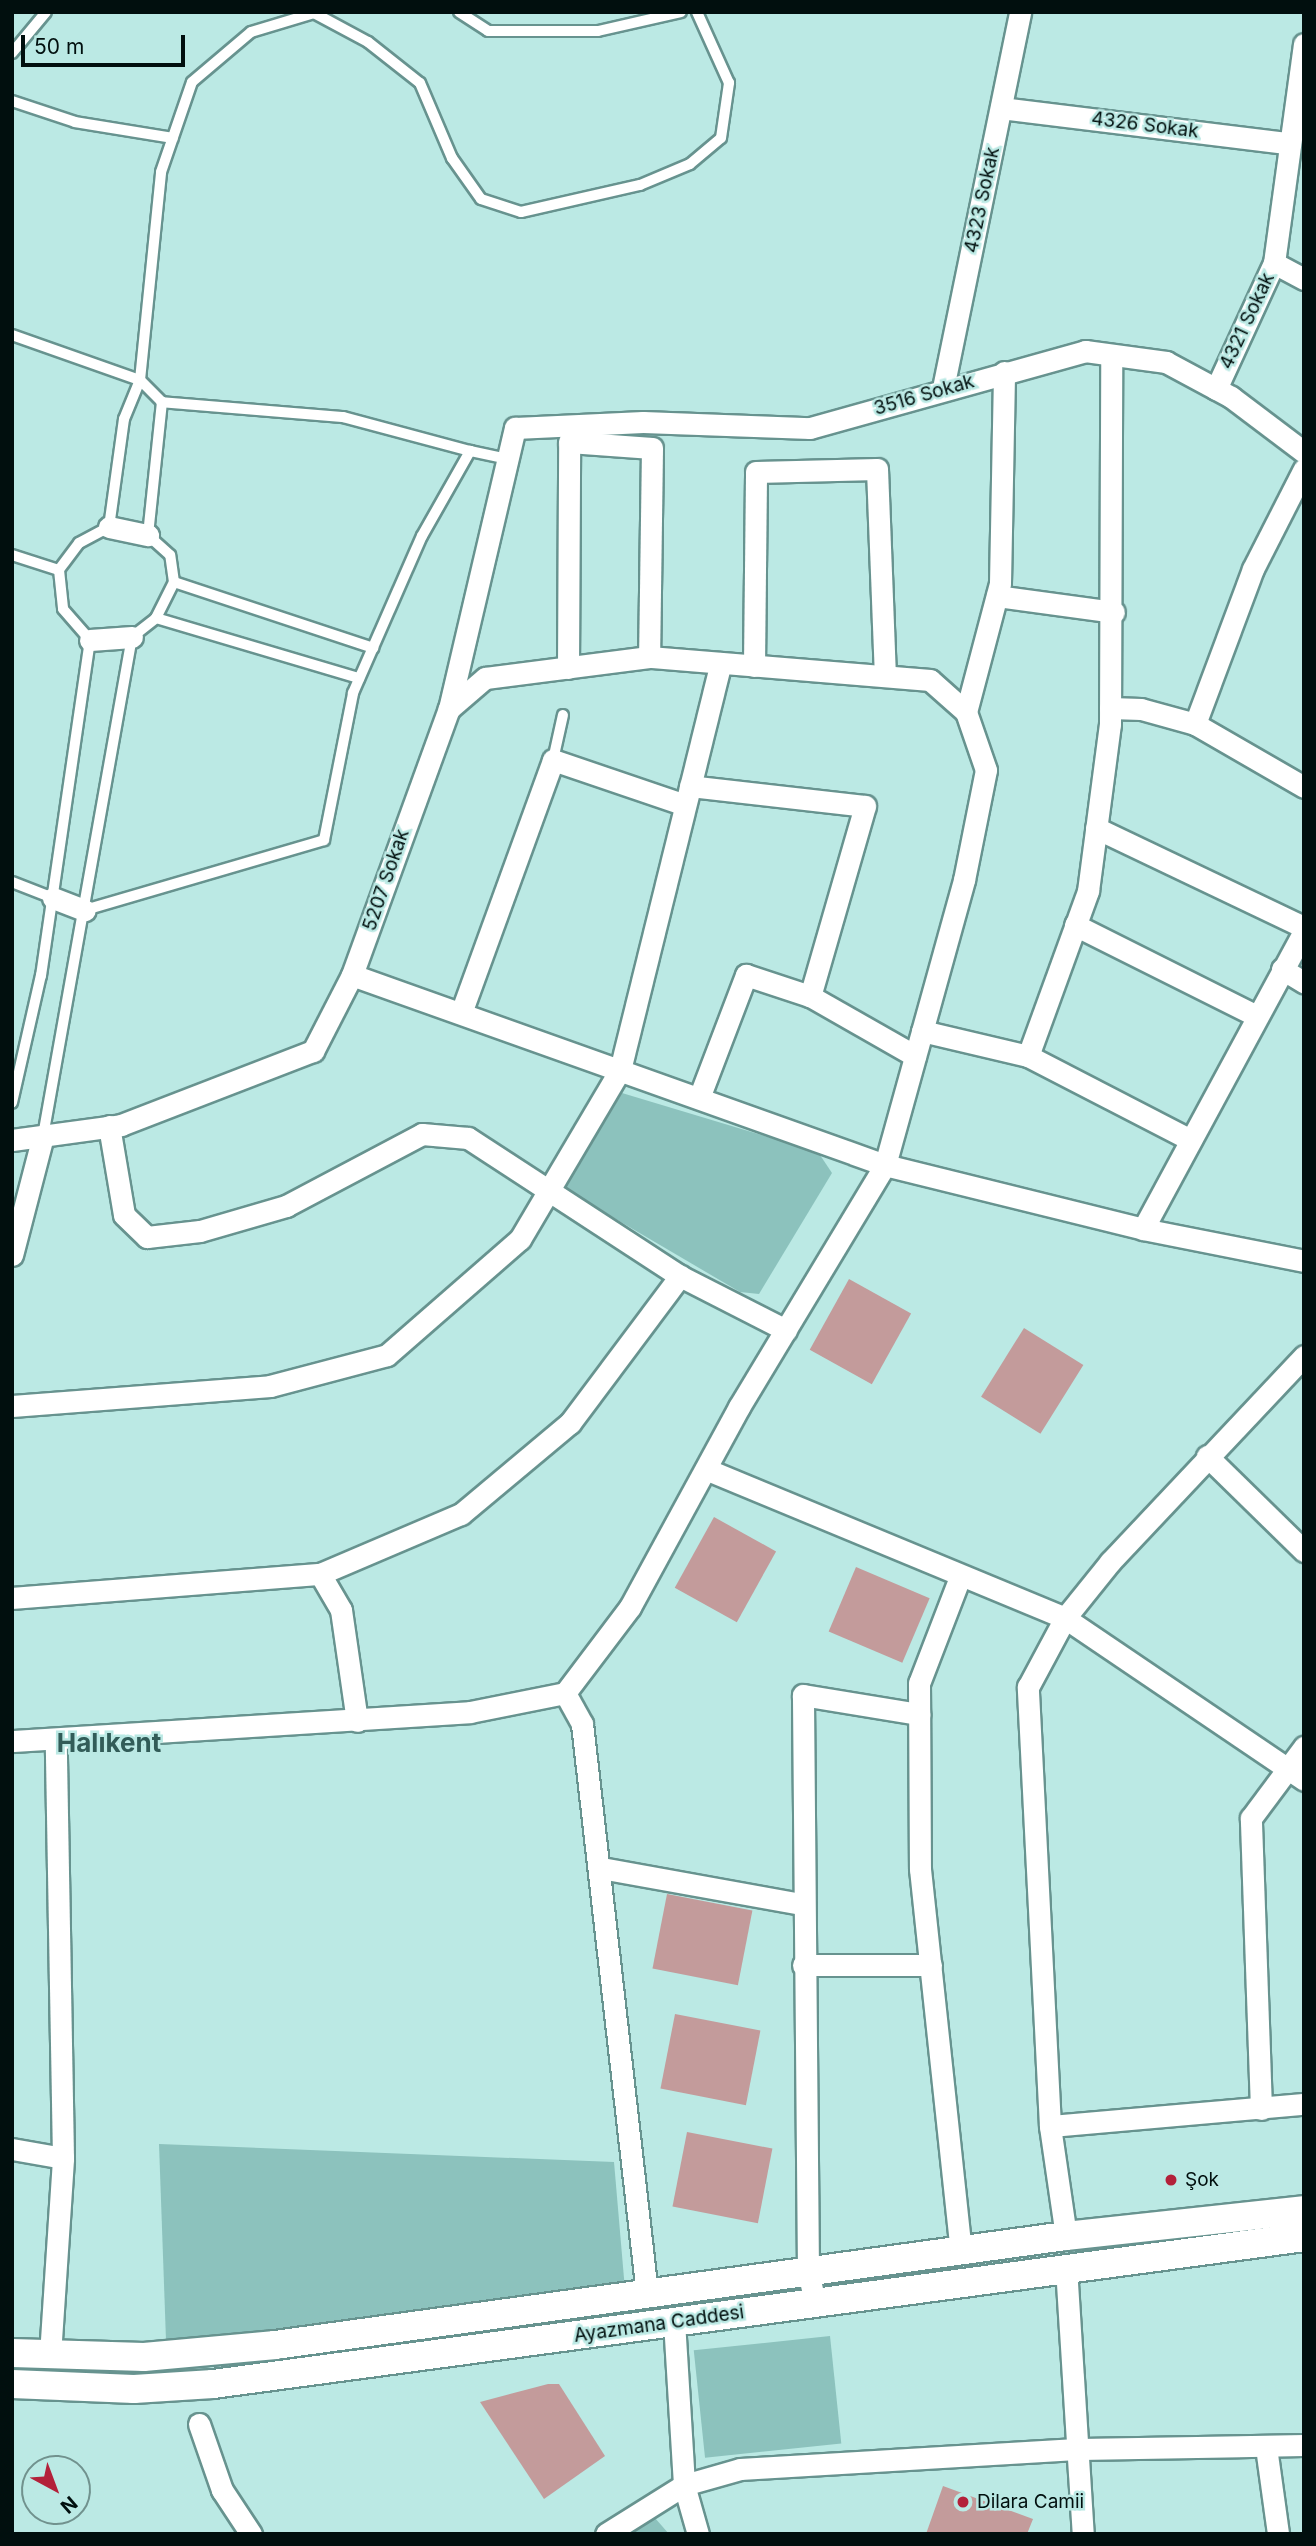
<!DOCTYPE html>
<meta charset="utf-8">
<style>
body{margin:0}
#map{position:relative;width:1316px;height:2546px;overflow:hidden;background:#bbe9e4;font-family:Inter,sans-serif}
div>[style]{position:absolute}
.green>*{inset:0;background:#8cc2bd;transform-origin:0 0}
.building>*{inset:0;background:#c39b9b;transform-origin:0 0}
.roads{filter:drop-shadow(2px 0 #67938f) drop-shadow(-2px 0 #67938f) drop-shadow(0 2px #67938f) drop-shadow(0 -2px #67938f)}
.service>*{height:10px;margin:-5px;padding:0 5px;transform-origin:5px;border-radius:5px;background:#fff}
.minor>*{height:21px;margin:-10.5px;padding:0 10.5px;transform-origin:10.5px;border-radius:10.5px;background:#fff}
.secondary>*{height:28px;margin:-14px;padding:0 14px;transform-origin:14px;border-radius:14px;background:#fff}
.dots>*{width:19px;height:19px;translate:-50% -50%;box-sizing:border-box;border:4px solid #bbe9e4;border-radius:50%}
span{translate:-50% -50%;white-space:nowrap;text-align:center;line-height:1.15;-webkit-text-stroke:5px #bbe9e4;paint-order:stroke}
.street-label{font-size:19px;color:#010f0e}
.poi-label{font-size:19px;color:#010f0e}
.left{translate:0 -50%;text-align:left}
.district-label{font-size:26px;color:#325c58;font-weight:700}
.frame{position:absolute;inset:0;border:14px solid #010f0e;pointer-events:none}
.north{position:absolute;left:21px;top:2455px;width:70px;height:70px;box-sizing:border-box;background:#bbe9e4;border:2px solid #71928e;border-radius:50%;rotate:139deg;font-size:19px;font-weight:700;line-height:28px;text-align:center;color:#010f0e}
.north::after{content:'';display:block;margin:auto;width:24px;height:32px;background:#b3213a;clip-path:polygon(50% 0,100% 100%,50% 72%,0 100%)}
.scale{position:absolute;left:21px;top:35px;width:164px;height:32px;box-sizing:border-box;border:4px solid #010f0e;border-top:0;padding-left:9px;font-size:21px;line-height:24px;white-space:nowrap;color:#010f0e;-webkit-text-stroke:5px #bbe9e4;paint-order:stroke}
</style>
<div id="map">
<div class="green">
<div style="clip-path:polygon(622px 1093px,818px 1152px,832px 1173px,759px 1294px,740px 1292px,563px 1188px)"></div>
<div style="clip-path:polygon(159px 2144px,614px 2162px,625px 2290px,364px 2328px,166px 2340px)"></div>
<div style="left:830px;top:2336px;width:108px;height:137px;rotate:84deg"></div>
<div style="clip-path:polygon(655px 2518px,669px 2534px,630px 2534px)"></div>
</div>
<div class="building">
<div style="left:849px;top:1279px;width:71px;height:81px;rotate:29deg"></div>
<div style="left:1024px;top:1328px;width:70px;height:81px;rotate:32deg"></div>
<div style="left:714px;top:1517px;width:71px;height:81px;rotate:29deg"></div>
<div style="left:856px;top:1567px;width:80px;height:70px;rotate:23deg"></div>
<div style="left:667px;top:1894px;width:87px;height:76px;rotate:11deg"></div>
<div style="left:675px;top:2014px;width:87px;height:76px;rotate:11deg"></div>
<div style="left:687px;top:2132px;width:87px;height:76px;rotate:11deg"></div>
<div style="clip-path:polygon(548px 2384px,559px 2384px,605px 2456px,544px 2499px,480px 2402px)"></div>
<div style="clip-path:polygon(943px 2486px,1033px 2519px,1027px 2534px,926px 2534px)"></div>
</div>
<div class="roads">
<div class="service">
<div style="left:459px;top:12px;width:35px;rotate:33deg"></div>
<div style="left:488px;top:31px;width:110px"></div>
<div style="left:598px;top:31px;width:85px;rotate:-12.9deg"></div>
<div style="left:12px;top:53px;width:53px;rotate:-50.3deg"></div>
<div style="left:12px;top:101px;width:66px;rotate:18.4deg"></div>
<div style="left:75px;top:122px;width:99px;rotate:9.3deg"></div>
<div style="left:12px;top:335px;width:136px;rotate:19.4deg"></div>
<div style="left:140px;top:380px;width:42px;rotate:112.3deg"></div>
<div style="left:124px;top:419px;width:109px;rotate:97.9deg"></div>
<div style="left:109px;top:527px;width:34px;rotate:152deg"></div>
<div style="left:79px;top:543px;width:34px;rotate:127deg"></div>
<div style="left:59px;top:570px;width:39px;rotate:84deg"></div>
<div style="left:63px;top:609px;width:41px;rotate:48.9deg"></div>
<div style="left:90px;top:640px;width:339px;rotate:98.3deg"></div>
<div style="left:41px;top:975px;width:131px;rotate:102.8deg"></div>
<div style="left:470px;top:451px;width:39px;rotate:12deg"></div>
<div style="left:12px;top:555px;width:49px;rotate:17.7deg"></div>
<div style="left:174px;top:582px;width:210px;rotate:18.3deg"></div>
<div style="left:156px;top:618px;width:212px;rotate:16.5deg"></div>
<div style="left:553px;top:760px;width:46px;rotate:-77.5deg"></div>
<div style="left:12px;top:882px;width:44px;rotate:21.3deg"></div>
<div style="left:85px;top:910px;width:249px;rotate:-16.3deg"></div>
<div style="left:324px;top:840px;width:150px;rotate:-78.8deg"></div>
<div style="left:353px;top:693px;width:171px;rotate:-66.3deg"></div>
<div style="left:422px;top:536px;width:98px;rotate:-60.5deg"></div>
<div style="left:470px;top:451px;width:131px;rotate:-165deg"></div>
<div style="left:343px;top:417px;width:182px;rotate:-175.3deg"></div>
<div style="left:43px;top:1136px;width:507px;rotate:-79.89deg"></div>
<div style="left:132px;top:637px;width:31px;rotate:-38deg"></div>
<div style="left:156px;top:618px;width:40px;rotate:-63.4deg"></div>
<div style="left:174px;top:582px;width:27px;rotate:-98deg"></div>
<div style="left:170px;top:555px;width:30px;rotate:-138deg"></div>
<div style="left:148px;top:535px;width:134px;rotate:-84deg"></div>
<div style="left:162px;top:402px;width:31px;rotate:-135deg"></div>
<div style="left:140px;top:380px;width:209px;rotate:-84.2deg"></div>
<div style="left:161px;top:172px;width:95px;rotate:-71deg"></div>
<div style="left:192px;top:82px;width:77px;rotate:-40.3deg"></div>
<div style="left:251px;top:32px;width:66px;rotate:-16.8deg"></div>
<div style="left:314px;top:13px;width:61px;rotate:28.2deg"></div>
<div style="left:368px;top:42px;width:66px;rotate:38.3deg"></div>
<div style="left:420px;top:83px;width:82px;rotate:66.9deg"></div>
<div style="left:452px;top:158px;width:50px;rotate:54.7deg"></div>
<div style="left:481px;top:199px;width:42px;rotate:18deg"></div>
<div style="left:521px;top:212px;width:122px;rotate:-12.8deg"></div>
<div style="left:640px;top:185px;width:54px;rotate:-22.8deg"></div>
<div style="left:690px;top:164px;width:40px;rotate:-40deg"></div>
<div style="left:721px;top:138px;width:56px;rotate:-81.7deg"></div>
<div style="left:729px;top:83px;width:78px;rotate:-114.3deg"></div>
</div>
<div class="minor">
<div style="left:1001px;top:108px;width:289px;rotate:7deg"></div>
<div style="left:1274px;top:263px;width:34px;rotate:28deg"></div>
<div style="left:943px;top:388px;width:384px;rotate:-78.4deg"></div>
<div style="left:1216px;top:389px;width:139px;rotate:-65.3deg"></div>
<div style="left:1274px;top:263px;width:221px;rotate:-82.2deg"></div>
<div style="left:109px;top:527px;width:40px;rotate:12deg"></div>
<div style="left:997px;top:596px;width:118px;rotate:7.8deg"></div>
<div style="left:90px;top:640px;width:42px;rotate:-4.1deg"></div>
<div style="left:754px;top:666px;width:194px;rotate:-89.4deg"></div>
<div style="left:756px;top:472px;width:121px;rotate:-1.4deg"></div>
<div style="left:877px;top:469px;width:207px;rotate:87.8deg"></div>
<div style="left:568px;top:668px;width:226px;rotate:-89.7deg"></div>
<div style="left:569px;top:442px;width:83px;rotate:4.1deg"></div>
<div style="left:652px;top:448px;width:209px;rotate:90.8deg"></div>
<div style="left:1110px;top:708px;width:31px;rotate:2deg"></div>
<div style="left:1141px;top:709px;width:56px;rotate:15.5deg"></div>
<div style="left:1195px;top:724px;width:126px;rotate:30deg"></div>
<div style="left:966px;top:712px;width:133px;rotate:-75.2deg"></div>
<div style="left:1000px;top:583px;width:211px;rotate:-88.9deg"></div>
<div style="left:1195px;top:724px;width:165px;rotate:-69.5deg"></div>
<div style="left:1253px;top:569px;width:112px;rotate:-63deg"></div>
<div style="left:690px;top:786px;width:176px;rotate:6.5deg"></div>
<div style="left:865px;top:806px;width:198px;rotate:106.1deg"></div>
<div style="left:1096px;top:828px;width:230px;rotate:25.5deg"></div>
<div style="left:53px;top:898px;width:34px;rotate:21deg"></div>
<div style="left:1075px;top:925px;width:203px;rotate:26.6deg"></div>
<div style="left:1282px;top:969px;width:26px;rotate:31deg"></div>
<div style="left:352px;top:975px;width:566px;rotate:19.62deg"></div>
<div style="left:885px;top:1165px;width:266px;rotate:13.9deg"></div>
<div style="left:1143px;top:1229px;width:164px;rotate:11.2deg"></div>
<div style="left:461px;top:1013px;width:269px;rotate:-70deg"></div>
<div style="left:553px;top:760px;width:139px;rotate:18.8deg"></div>
<div style="left:922px;top:1031px;width:109px;rotate:13.3deg"></div>
<div style="left:1028px;top:1056px;width:183px;rotate:27.3deg"></div>
<div style="left:1028px;top:1056px;width:176px;rotate:-70deg"></div>
<div style="left:1088px;top:891px;width:168px;rotate:-82.5deg"></div>
<div style="left:1110px;top:724px;width:369px;rotate:-89.8deg"></div>
<div style="left:699px;top:1098px;width:132px;rotate:-69.1deg"></div>
<div style="left:746px;top:975px;width:67px;rotate:18.2deg"></div>
<div style="left:810px;top:996px;width:121px;rotate:29.7deg"></div>
<div style="left:109px;top:1126px;width:90px;rotate:80.4deg"></div>
<div style="left:124px;top:1215px;width:32px;rotate:44deg"></div>
<div style="left:147px;top:1237px;width:53px;rotate:-6.5deg"></div>
<div style="left:200px;top:1231px;width:90px;rotate:-16.2deg"></div>
<div style="left:286px;top:1206px;width:154px;rotate:-27.9deg"></div>
<div style="left:422px;top:1134px;width:46px;rotate:5deg"></div>
<div style="left:468px;top:1138px;width:253px;rotate:33.1deg"></div>
<div style="left:680px;top:1276px;width:119px;rotate:27deg"></div>
<div style="left:12px;top:1140px;width:110px;rotate:-7.8deg"></div>
<div style="left:121px;top:1125px;width:206px;rotate:-21.1deg"></div>
<div style="left:313px;top:1051px;width:85px;rotate:-62.8deg"></div>
<div style="left:352px;top:975px;width:283px;rotate:-70deg"></div>
<div style="left:449px;top:709px;width:289px;rotate:-76.8deg"></div>
<div style="left:515px;top:428px;width:128px;rotate:-2.7deg"></div>
<div style="left:643px;top:422px;width:167px;rotate:2.1deg"></div>
<div style="left:810px;top:428px;width:286px;rotate:-15.6deg"></div>
<div style="left:1085px;top:351px;width:82px;rotate:7.7deg"></div>
<div style="left:1166px;top:362px;width:74px;rotate:28.3deg"></div>
<div style="left:1231px;top:397px;width:91px;rotate:37deg"></div>
<div style="left:1143px;top:1229px;width:339px;rotate:-61.6deg"></div>
<div style="left:12px;top:1255px;width:123px;rotate:-75.4deg"></div>
<div style="left:12px;top:1406px;width:259px;rotate:-4.4deg"></div>
<div style="left:270px;top:1386px;width:121px;rotate:-14.8deg"></div>
<div style="left:387px;top:1355px;width:176px;rotate:-41.1deg"></div>
<div style="left:520px;top:1239px;width:196px;rotate:-59.4deg"></div>
<div style="left:620px;top:1070px;width:419px;rotate:-76.1deg"></div>
<div style="left:1207px;top:1456px;width:136px;rotate:44.4deg"></div>
<div style="left:708px;top:1470px;width:386px;rotate:22.5deg"></div>
<div style="left:1065px;top:1618px;width:289px;rotate:34.1deg"></div>
<div style="left:320px;top:1574px;width:42px;rotate:59.7deg"></div>
<div style="left:341px;top:1610px;width:112px;rotate:81.8deg"></div>
<div style="left:960px;top:1577px;width:114px;rotate:111.1deg"></div>
<div style="left:919px;top:1683px;width:186px;rotate:89.7deg"></div>
<div style="left:920px;top:1869px;width:383px;rotate:83.9deg"></div>
<div style="left:12px;top:1598px;width:309px;rotate:-4.5deg"></div>
<div style="left:320px;top:1574px;width:153px;rotate:-23.1deg"></div>
<div style="left:461px;top:1514px;width:142px;rotate:-39.9deg"></div>
<div style="left:570px;top:1423px;width:184px;rotate:-53.2deg"></div>
<div style="left:565px;top:1693px;width:35px;rotate:61deg"></div>
<div style="left:582px;top:1724px;width:574px;rotate:83.49deg"></div>
<div style="left:12px;top:1741px;width:459px;rotate:-3.6deg"></div>
<div style="left:470px;top:1712px;width:97px;rotate:-11.3deg"></div>
<div style="left:565px;top:1693px;width:108px;rotate:-52.9deg"></div>
<div style="left:630px;top:1607px;width:228px;rotate:-61.4deg"></div>
<div style="left:739px;top:1407px;width:283px;rotate:-58.9deg"></div>
<div style="left:885px;top:1165px;width:296px;rotate:-74.5deg"></div>
<div style="left:964px;top:880px;width:112px;rotate:-78.7deg"></div>
<div style="left:986px;top:770px;width:61px;rotate:-109deg"></div>
<div style="left:966px;top:712px;width:48px;rotate:-138.4deg"></div>
<div style="left:930px;top:680px;width:282px;rotate:-175.3deg"></div>
<div style="left:649px;top:657px;width:165px;rotate:172.7deg"></div>
<div style="left:485px;top:678px;width:48px;rotate:139.3deg"></div>
<div style="left:601px;top:1868px;width:204px;rotate:10.2deg"></div>
<div style="left:803px;top:1965px;width:128px"></div>
<div style="left:1261px;top:2109px;width:291px;rotate:-92deg"></div>
<div style="left:1251px;top:1818px;width:89px;rotate:-53.3deg"></div>
<div style="left:1050px;top:2126px;width:255px;rotate:-5deg"></div>
<div style="left:12px;top:2149px;width:52px;rotate:10deg"></div>
<div style="left:1066px;top:2236px;width:111px;rotate:-98.3deg"></div>
<div style="left:1050px;top:2126px;width:440px;rotate:-92.9deg"></div>
<div style="left:1028px;top:1687px;width:78px;rotate:-61.8deg"></div>
<div style="left:1065px;top:1618px;width:72px;rotate:-51.2deg"></div>
<div style="left:1110px;top:1562px;width:283px;rotate:-46.7deg"></div>
<div style="left:1066px;top:2267px;width:268px;rotate:86.4deg"></div>
<div style="left:815px;top:2302px;width:31px;rotate:-103deg"></div>
<div style="left:808px;top:2272px;width:577px;rotate:-90.5deg"></div>
<div style="left:803px;top:1695px;width:118px;rotate:9.3deg"></div>
<div style="left:674px;top:2321px;width:164px;rotate:86.5deg"></div>
<div style="left:684px;top:2485px;width:58px;rotate:-15.9deg"></div>
<div style="left:740px;top:2469px;width:341px;rotate:-3.4deg"></div>
<div style="left:1080px;top:2449px;width:224px;rotate:-1deg"></div>
<div style="left:50px;top:2355px;width:197px;rotate:-86.2deg"></div>
<div style="left:63px;top:2158px;width:419px;rotate:-91deg"></div>
<div style="left:199px;top:2424px;width:70px;rotate:70.8deg"></div>
<div style="left:222px;top:2490px;width:53px;rotate:56.6deg"></div>
<div style="left:1266px;top:2447px;width:88px;rotate:82.1deg"></div>
<div style="left:606px;top:2534px;width:92px;rotate:-32.1deg"></div>
<div style="left:684px;top:2485px;width:51px;rotate:74.1deg"></div>
</div>
<div class="secondary">
<div style="left:12px;top:2353px;width:132px;rotate:1.7deg"></div>
<div style="left:144px;top:2357px;width:132px;rotate:-5.2deg"></div>
<div style="left:275px;top:2345px;width:798px;rotate:-7.85deg"></div>
<div style="left:1066px;top:2236px;width:239px;rotate:-6.2deg"></div>
<div style="left:12px;top:2384px;width:122px;rotate:2.3deg"></div>
<div style="left:134px;top:2389px;width:79px;rotate:-3.6deg"></div>
<div style="left:213px;top:2384px;width:1101px;rotate:-7.67deg"></div>
</div>
</div>
<div class="dots">
<div style="left:1171px;top:2180px;background:#b3213a"></div>
<div style="left:963px;top:2502px;background:#b3213a"></div>
</div>
<div class="street-label">
<span style="left:1145px;top:125px;rotate:7deg">4326 Sokak</span>
<span style="left:982px;top:200px;rotate:-78deg">4323 Sokak</span>
<span style="left:1247px;top:321px;rotate:-65deg">4321 Sokak</span>
<span style="left:924px;top:395px;rotate:-16deg">3516 Sokak</span>
<span style="left:386px;top:880px;rotate:-71deg">5207 Sokak</span>
<span style="left:659px;top:2324px;rotate:-8deg">Ayazmana Caddesi</span>
</div>
<div class="poi-label">
<span class="left" style="left:1185px;top:2180px">Şok</span>
<span class="left" style="left:977px;top:2502px">Dilara Camii</span>
</div>
<div class="district-label">
<span style="left:109px;top:1743px">Halıkent</span>
</div>
<div class="frame"></div>
<div class="north">N</div>
<div class="scale">50 m</div>
</div>
